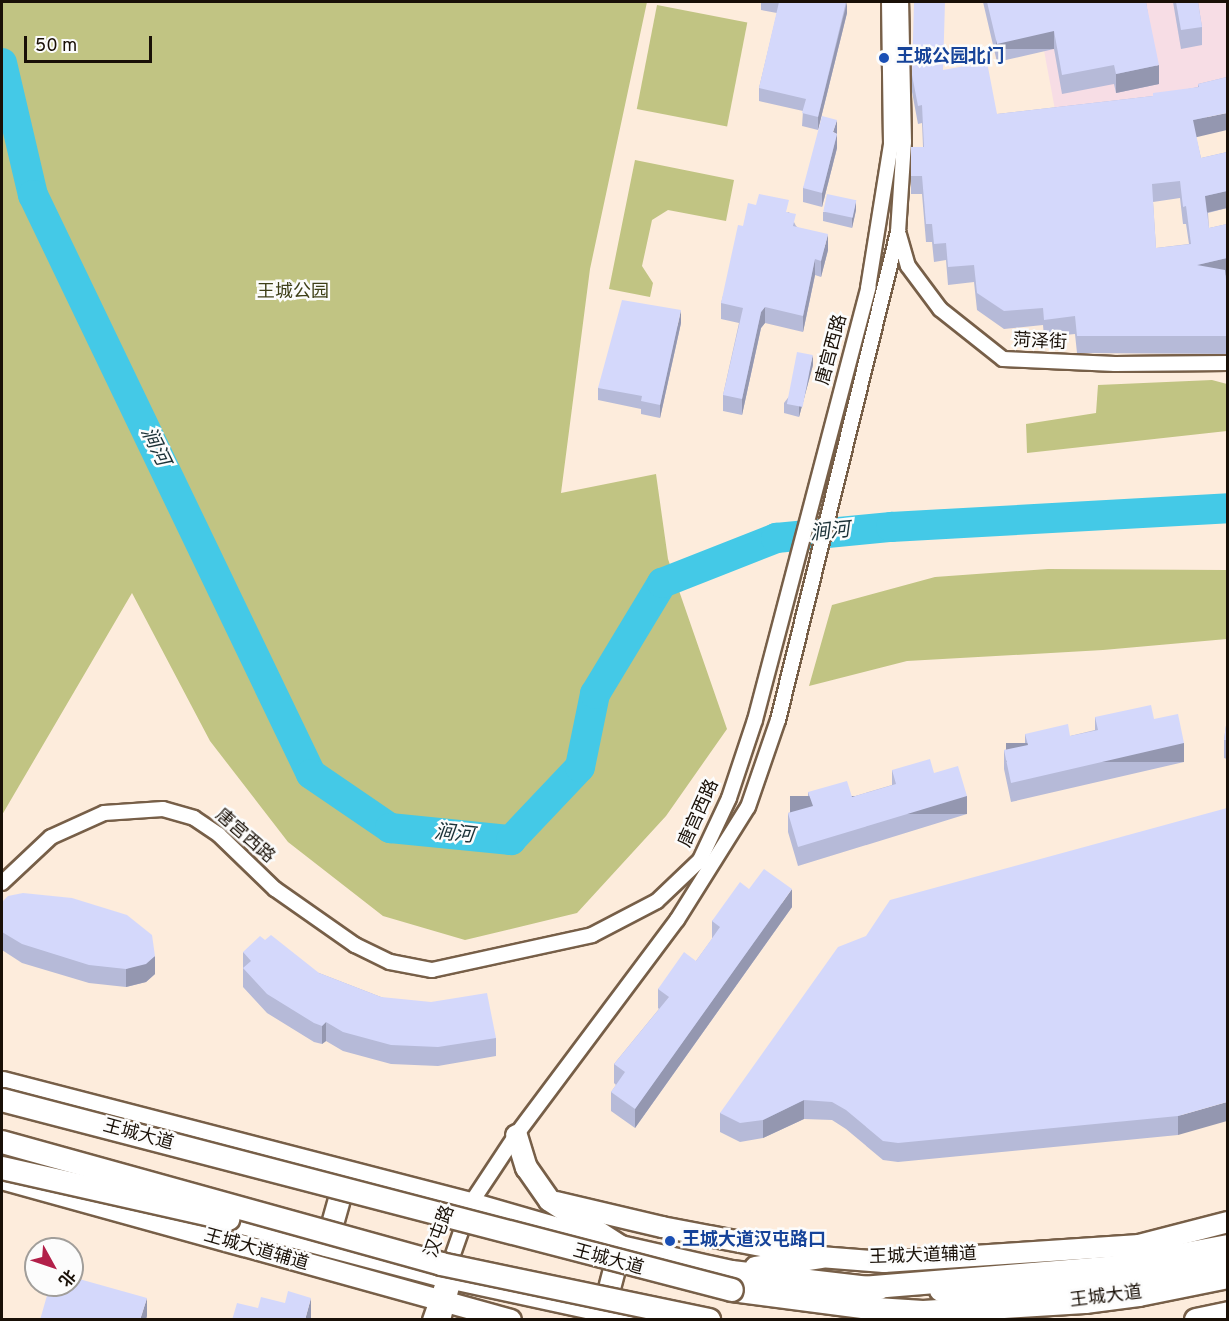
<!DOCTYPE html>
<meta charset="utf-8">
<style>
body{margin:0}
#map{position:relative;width:1229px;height:1321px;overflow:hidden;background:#fdecdc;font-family:Overpass,"Noto Sans SC",sans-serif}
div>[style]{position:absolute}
.industrial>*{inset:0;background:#f7dde5}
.green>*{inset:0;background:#c1c483;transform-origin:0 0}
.river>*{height:30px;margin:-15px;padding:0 15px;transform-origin:15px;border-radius:15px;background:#44c9e7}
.roads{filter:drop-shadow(2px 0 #775f48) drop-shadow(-2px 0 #775f48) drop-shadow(0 2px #775f48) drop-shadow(0 -2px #775f48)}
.minor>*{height:14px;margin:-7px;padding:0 7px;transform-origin:7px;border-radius:7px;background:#fff}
.secondary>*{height:20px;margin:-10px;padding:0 10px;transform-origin:10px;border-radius:10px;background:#fff}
.primary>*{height:21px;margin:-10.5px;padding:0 10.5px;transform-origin:10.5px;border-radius:10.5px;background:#fff}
.trunk>*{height:22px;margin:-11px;padding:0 11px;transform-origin:11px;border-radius:11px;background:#fff}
.bridges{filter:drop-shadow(2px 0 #775f48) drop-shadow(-2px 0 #775f48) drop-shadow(0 2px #775f48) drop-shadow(0 -2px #775f48)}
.trunk-bridge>*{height:22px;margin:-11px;padding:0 11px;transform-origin:11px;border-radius:11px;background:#fff}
.wall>*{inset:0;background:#b6bad8}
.shaded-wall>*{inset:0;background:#9497b0;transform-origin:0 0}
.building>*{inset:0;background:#d4d8fb;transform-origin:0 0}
.dots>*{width:16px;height:16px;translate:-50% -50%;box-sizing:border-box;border:3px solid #fcfcfc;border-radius:50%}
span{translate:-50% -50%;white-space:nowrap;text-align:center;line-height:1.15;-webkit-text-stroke:5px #fcfcfc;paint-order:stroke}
.transit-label{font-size:18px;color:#164399;font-weight:700}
.left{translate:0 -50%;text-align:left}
.park-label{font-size:18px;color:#3e3f17}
.street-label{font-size:18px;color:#191007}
.water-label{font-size:20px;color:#1b3137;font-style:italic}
.frame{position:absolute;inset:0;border:3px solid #191007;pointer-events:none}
.north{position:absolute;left:24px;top:1237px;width:60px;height:60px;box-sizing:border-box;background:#fcfcfc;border:2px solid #a19e9a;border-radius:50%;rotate:130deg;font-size:16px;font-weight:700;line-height:24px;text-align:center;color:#191007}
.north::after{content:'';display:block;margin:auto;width:21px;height:27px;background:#b22049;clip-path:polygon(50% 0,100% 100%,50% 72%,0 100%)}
.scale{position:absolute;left:24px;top:36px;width:128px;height:27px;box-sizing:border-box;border:3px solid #191007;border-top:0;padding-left:8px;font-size:18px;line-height:21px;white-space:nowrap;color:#191007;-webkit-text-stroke:4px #fcfcfc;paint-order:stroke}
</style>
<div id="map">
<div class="industrial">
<div style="clip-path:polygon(1035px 2px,1227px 2px,1227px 85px,1056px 115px)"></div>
</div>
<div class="green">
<div style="clip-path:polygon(2px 2px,647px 2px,590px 269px,561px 493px,656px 474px,668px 559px,727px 729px,666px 816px,577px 913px,465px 940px,383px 916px,288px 842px,210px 741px,132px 593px,2px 815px)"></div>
<div style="left:657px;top:5px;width:92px;height:106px;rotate:11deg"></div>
<div style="clip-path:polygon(635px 160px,734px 180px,726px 221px,668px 210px,652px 220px,642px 266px,653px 283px,650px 297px,609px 289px)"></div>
<div style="clip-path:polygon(1212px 380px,1227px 384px,1227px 431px,1027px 453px,1026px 424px,1096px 413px,1098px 385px)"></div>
<div style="clip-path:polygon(1048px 569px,1227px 570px,1227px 639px,1103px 650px,907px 661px,809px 686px,832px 605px,935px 577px)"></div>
</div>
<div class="river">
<div style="left:2px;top:63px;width:136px;rotate:76.8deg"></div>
<div style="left:33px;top:195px;width:642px;rotate:64.35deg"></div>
<div style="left:311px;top:774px;width:96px;rotate:34.4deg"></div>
<div style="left:390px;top:828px;width:122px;rotate:5.7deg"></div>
<div style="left:511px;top:840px;width:100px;rotate:-46.6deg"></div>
<div style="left:580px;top:767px;width:75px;rotate:-78.4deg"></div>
<div style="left:595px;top:694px;width:130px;rotate:-58.9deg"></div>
<div style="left:662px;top:583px;width:123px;rotate:-21.5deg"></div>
<div style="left:776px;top:538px;width:116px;rotate:-5.5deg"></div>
<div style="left:891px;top:527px;width:338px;rotate:-3.2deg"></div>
</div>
<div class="roads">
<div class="minor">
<div style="left:899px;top:235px;width:32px;rotate:74deg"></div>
<div style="left:908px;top:266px;width:54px;rotate:53.3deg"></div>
<div style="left:940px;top:309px;width:80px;rotate:38.4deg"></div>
<div style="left:1003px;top:359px;width:112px;rotate:2.6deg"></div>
<div style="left:1115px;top:364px;width:113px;rotate:-0.5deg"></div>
<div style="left:2px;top:883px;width:67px;rotate:-43.2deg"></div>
<div style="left:51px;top:837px;width:58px;rotate:-24.4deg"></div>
<div style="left:104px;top:813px;width:59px;rotate:-3.9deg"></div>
<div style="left:163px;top:809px;width:32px;rotate:16deg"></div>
<div style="left:194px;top:818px;width:30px;rotate:34deg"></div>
<div style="left:219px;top:835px;width:78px;rotate:44deg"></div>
<div style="left:275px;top:889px;width:98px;rotate:35deg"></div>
<div style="left:355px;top:945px;width:39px;rotate:26deg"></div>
<div style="left:390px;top:962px;width:43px;rotate:10.8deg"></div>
<div style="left:432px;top:970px;width:164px;rotate:-12.3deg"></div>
<div style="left:592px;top:935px;width:73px;rotate:-27.6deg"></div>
<div style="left:657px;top:901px;width:59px;rotate:-43.6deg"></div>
<div style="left:700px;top:860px;width:68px;rotate:-64.9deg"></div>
<div style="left:729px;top:798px;width:82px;rotate:-71.6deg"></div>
<div style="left:755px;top:720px;width:447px;rotate:-75.3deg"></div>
<div style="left:868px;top:288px;width:146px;rotate:-80.9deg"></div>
<div style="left:891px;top:144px;width:142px;rotate:-90.8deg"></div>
<div style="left:430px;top:1320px;width:124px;rotate:-70.7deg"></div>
<div style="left:471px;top:1203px;width:82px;rotate:-56.5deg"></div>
<div style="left:516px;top:1135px;width:269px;rotate:-53.2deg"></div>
<div style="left:677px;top:920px;width:133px;rotate:-57.9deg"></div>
<div style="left:748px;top:807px;width:92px;rotate:-71deg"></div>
<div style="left:778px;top:720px;width:503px;rotate:-76.18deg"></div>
<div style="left:898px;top:232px;width:90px;rotate:-86.2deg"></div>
<div style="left:904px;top:142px;width:140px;rotate:-91.2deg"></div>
<div style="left:443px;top:1320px;width:50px;rotate:-74.8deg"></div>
</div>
<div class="secondary">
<div style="left:2px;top:1179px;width:528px;rotate:15.48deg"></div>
<div style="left:556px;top:1202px;width:109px;rotate:13.3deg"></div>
<div style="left:662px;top:1227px;width:161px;rotate:10.8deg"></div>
<div style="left:820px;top:1257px;width:64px;rotate:4.5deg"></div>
<div style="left:884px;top:1262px;width:256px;rotate:-3.8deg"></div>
<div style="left:1139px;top:1245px;width:92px;rotate:-14.5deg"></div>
</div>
<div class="primary">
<div style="left:2px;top:1082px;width:484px;rotate:14.5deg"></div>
<div style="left:471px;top:1203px;width:155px;rotate:16.1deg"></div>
<div style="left:620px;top:1246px;width:114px;rotate:12.7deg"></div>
<div style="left:731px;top:1271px;width:149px;rotate:6.6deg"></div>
<div style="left:516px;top:1135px;width:34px;rotate:73deg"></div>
<div style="left:526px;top:1167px;width:40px;rotate:55.1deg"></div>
<div style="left:549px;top:1200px;width:85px;rotate:32.9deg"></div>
<div style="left:620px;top:1246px;width:67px;rotate:104.7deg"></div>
<div style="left:212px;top:1215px;width:239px;rotate:14.8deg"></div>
<div style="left:443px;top:1276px;width:208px;rotate:12.2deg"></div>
<div style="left:326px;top:1245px;width:74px;rotate:-74.3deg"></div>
<div style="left:755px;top:1267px;width:66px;rotate:-8.7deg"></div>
<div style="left:940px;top:1290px;width:115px;rotate:-0.5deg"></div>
<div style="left:1055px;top:1289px;width:175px;rotate:-10.5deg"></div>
</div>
<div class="trunk">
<div style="left:862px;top:1288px;width:254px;rotate:-4.7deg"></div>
<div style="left:1115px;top:1267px;width:115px;rotate:-10.5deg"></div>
<div style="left:732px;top:1290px;width:145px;rotate:7.5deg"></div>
<div style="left:876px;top:1309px;width:47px;rotate:3.7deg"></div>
<div style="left:923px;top:1312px;width:162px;rotate:-3.5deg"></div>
<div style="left:1085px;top:1302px;width:54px;rotate:-7.4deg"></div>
<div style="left:1139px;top:1295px;width:91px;rotate:-11.4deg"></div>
<div style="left:1196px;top:1320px;width:33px;rotate:-12deg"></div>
</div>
</div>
<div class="bridges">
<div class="trunk-bridge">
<div style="left:2px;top:1100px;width:754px;rotate:14.59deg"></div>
<div style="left:2px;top:1142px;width:456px;rotate:15.5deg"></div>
<div style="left:441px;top:1264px;width:274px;rotate:11.8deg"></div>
<div style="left:2px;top:1168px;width:232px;rotate:12.7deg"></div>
</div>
</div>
<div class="wall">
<div style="clip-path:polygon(761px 2px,846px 2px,847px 13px,818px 130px,802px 126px,803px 111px,759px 101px,759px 88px,777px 13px,761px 10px)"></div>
<div style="clip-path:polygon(983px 2px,1146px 2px,1159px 84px,1116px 93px,1114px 84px,1062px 94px,1054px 49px,997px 62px)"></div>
<div style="clip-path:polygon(1173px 2px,1198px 2px,1202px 27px,1202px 45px,1181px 49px)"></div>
<div style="clip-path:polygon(evenodd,944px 70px,997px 114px,1153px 96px,1198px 87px,1198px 84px,1227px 77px,1196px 137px,1201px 158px,1227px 152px,1227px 208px,1208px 213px,1209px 228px,1227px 224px,1227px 275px,1226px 276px,1227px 290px,1227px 354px,1077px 353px,1075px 334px,1044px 337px,1043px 325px,1004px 329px,977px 310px,974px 282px,948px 285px,946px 260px,934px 262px,932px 242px,926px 242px,922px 194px,911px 194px,911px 176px,923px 147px,922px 123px,918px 124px,912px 92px,912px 75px,944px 70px,1180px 198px,1183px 224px,1186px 224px,1189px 244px,1156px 248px,1153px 202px,1180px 198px)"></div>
<div style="clip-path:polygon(837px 133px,837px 148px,822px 207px,803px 202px,803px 188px)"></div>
<div style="clip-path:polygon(856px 210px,852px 228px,823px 221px,823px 212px)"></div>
<div style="clip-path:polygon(789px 212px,796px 226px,828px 250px,821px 277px,815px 275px,803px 332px,765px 323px,761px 328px,742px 415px,723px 411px,723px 395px,739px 323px,721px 319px,721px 303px,743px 226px)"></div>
<div style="clip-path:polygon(681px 323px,660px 418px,641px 414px,641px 409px,598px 400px,598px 388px)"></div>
<div style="clip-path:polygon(813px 365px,799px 417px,784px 413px,784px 403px)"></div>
<div style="clip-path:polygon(1095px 717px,1154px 719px,1184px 762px,1011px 802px,1004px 769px,1004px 750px,1025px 746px,1025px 734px,1070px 736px,1095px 730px)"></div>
<div style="clip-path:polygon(1227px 718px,1227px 759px,1224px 758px,1224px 740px)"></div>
<div style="clip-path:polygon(892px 770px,934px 773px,967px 814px,798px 866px,788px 832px,788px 813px,808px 807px,808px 792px,852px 797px,892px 785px)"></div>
<div style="clip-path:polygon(1227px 808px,1178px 1135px,898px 1162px,883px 1160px,846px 1129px,832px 1120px,804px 1119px,763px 1138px,740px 1142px,720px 1132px,720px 1113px)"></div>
<div style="clip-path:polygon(749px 889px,792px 907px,635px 1128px,611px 1111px,611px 1092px,616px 1085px,614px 1083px,614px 1064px,659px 1009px,658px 1008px,658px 989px,696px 961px,712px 939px,712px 921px)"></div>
<div style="clip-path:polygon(2px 902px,155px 974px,146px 982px,126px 987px,89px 983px,22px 963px,2px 950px)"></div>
<div style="clip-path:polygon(243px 952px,319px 973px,381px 997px,496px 1038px,496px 1056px,438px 1066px,391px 1064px,343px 1051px,326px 1041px,322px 1044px,314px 1042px,267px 1013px,243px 987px)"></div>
</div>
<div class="shaded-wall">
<div style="clip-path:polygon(847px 2px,847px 13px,818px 130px,818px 117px)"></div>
<div style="left:1054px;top:31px;width:18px;height:58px;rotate:90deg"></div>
<div style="clip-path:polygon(1159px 65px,1159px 84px,1116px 93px,1116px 74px)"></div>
<div style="clip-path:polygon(1227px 113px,1227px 130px,1193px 138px,1193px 120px)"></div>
<div style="clip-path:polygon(837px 120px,837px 134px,833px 132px)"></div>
<div style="clip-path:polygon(837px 134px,837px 148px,822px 207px,822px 193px)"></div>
<div style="clip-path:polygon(1227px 191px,1227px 208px,1205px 213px,1205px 196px)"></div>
<div style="clip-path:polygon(856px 200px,856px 210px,852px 228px,852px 218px)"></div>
<div style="clip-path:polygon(828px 234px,828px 250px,821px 277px,821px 261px)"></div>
<div style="clip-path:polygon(1227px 258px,1227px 275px,1197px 282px,1197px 265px)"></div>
<div style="clip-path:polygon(815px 259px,815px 275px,803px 332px,803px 316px)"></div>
<div style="clip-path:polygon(765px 307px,765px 323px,761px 328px,742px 415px,742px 399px,761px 312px)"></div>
<div style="clip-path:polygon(681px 310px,681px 323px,660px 418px,660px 405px)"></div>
<div style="clip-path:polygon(813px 355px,813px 365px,799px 417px,799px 407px)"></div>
<div style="left:1184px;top:743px;width:19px;height:178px;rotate:90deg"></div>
<div style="left:967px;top:796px;width:18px;height:177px;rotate:90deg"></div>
<div style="clip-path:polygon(792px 889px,792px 907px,635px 1128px,635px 1109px)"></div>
<div style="clip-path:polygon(155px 956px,155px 974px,146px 982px,126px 987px,126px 969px)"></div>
<div style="clip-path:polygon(326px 1022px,326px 1041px,322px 1044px,322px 1026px)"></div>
<div style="clip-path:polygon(804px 1100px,804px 1119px,763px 1138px,763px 1120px)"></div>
<div style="clip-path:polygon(1227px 1102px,1227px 1121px,1178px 1135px,1178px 1116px)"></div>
<div style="clip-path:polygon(147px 1298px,147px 1316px,146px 1320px,140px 1320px)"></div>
<div style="clip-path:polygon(311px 1298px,311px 1320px,305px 1320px)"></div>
</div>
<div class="building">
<div style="clip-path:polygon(779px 2px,846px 2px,818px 117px,802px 113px,806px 99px,759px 88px)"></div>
<div style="clip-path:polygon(evenodd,914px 2px,945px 2px,943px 70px,987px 62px,997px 114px,1153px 96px,1153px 93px,1199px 87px,1198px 84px,1227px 77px,1227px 113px,1193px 120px,1201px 158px,1227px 152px,1227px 191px,1205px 196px,1209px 228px,1227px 224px,1227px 258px,1197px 265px,1225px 270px,1227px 290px,1227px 336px,1077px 336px,1075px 316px,1044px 320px,1043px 308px,1004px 311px,977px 293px,974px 265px,948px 267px,946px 243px,934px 244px,932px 224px,926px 224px,922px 176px,911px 176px,911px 147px,924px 147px,922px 105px,918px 106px,912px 75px,914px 2px,1180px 181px,1183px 207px,1186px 206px,1191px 244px,1156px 248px,1152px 184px,1180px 181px)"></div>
<div style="clip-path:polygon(987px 2px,1146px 2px,1159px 65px,1116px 74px,1114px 65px,1062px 75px,1054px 31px,997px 44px)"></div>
<div style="clip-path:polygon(1176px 2px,1198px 2px,1202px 27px,1181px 30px)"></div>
<div style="clip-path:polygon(822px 116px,837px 120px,833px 132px,837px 134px,822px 193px,803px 188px)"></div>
<div style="clip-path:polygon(759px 194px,789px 200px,786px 212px,796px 214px,793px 226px,828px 234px,821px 261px,815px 259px,803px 316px,765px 307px,761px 312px,742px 399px,723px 395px,743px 308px,721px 303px,738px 225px,743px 226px,748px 203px,756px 205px)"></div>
<div style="left:827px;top:194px;width:30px;height:18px;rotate:12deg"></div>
<div style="clip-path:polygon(622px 300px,681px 310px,660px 405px,641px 401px,642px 396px,598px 388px)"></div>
<div style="left:797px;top:352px;width:16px;height:53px;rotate:11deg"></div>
<div style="clip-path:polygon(1151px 705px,1154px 719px,1178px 714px,1184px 743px,1011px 783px,1004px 750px,1028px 745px,1025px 734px,1068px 724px,1070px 736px,1098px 730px,1095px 717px)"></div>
<div style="clip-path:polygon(1227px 718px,1227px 740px,1224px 740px)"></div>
<div style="clip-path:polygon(930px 759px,934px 773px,958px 766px,967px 796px,798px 847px,788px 813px,813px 806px,808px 792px,847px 781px,852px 797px,896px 784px,892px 770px)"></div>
<div style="clip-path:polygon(1227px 808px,1227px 1102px,1178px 1116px,898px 1143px,883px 1141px,846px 1110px,832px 1102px,804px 1100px,763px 1120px,740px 1123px,720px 1113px,838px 947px,866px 936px,890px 900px)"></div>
<div style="clip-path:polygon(764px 869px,792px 889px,635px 1109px,611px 1092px,625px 1072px,614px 1064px,669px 997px,658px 989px,684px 952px,696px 961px,720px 927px,712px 921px,740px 882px,749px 889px)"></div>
<div style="clip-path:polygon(23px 893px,72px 898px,127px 915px,152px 935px,155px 956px,146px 964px,126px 969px,89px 965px,22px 944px,2px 932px,2px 902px,8px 896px)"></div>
<div style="clip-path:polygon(271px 935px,319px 973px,381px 997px,431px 1002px,487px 993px,496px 1038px,438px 1047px,391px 1045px,343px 1032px,326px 1022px,322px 1026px,314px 1023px,267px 994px,243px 968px,251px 961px,243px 952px,260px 936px,265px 940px)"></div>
<div style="clip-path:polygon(72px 1277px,147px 1298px,140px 1320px,40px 1320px,50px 1285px,72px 1285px)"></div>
<div style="clip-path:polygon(288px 1291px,311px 1298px,305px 1320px,232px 1320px,237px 1303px,258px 1308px,261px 1297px,285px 1303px)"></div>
</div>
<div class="dots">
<div style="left:884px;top:58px;background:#1a4fb4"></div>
<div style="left:670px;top:1241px;background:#1a4fb4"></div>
</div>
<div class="transit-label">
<span class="left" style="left:896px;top:58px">王城公园北门</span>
<span class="left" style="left:682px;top:1241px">王城大道汉屯路口</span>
</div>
<div class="park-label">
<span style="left:293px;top:293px">王城公园</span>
</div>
<div class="street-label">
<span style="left:1040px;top:343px;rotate:3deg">菏泽街</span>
<span style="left:833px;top:350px;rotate:-75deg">唐宫西路</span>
<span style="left:700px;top:814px;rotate:-66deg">唐宫西路</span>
<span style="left:244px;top:837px;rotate:41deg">唐宫西路</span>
<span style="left:138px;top:1136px;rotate:15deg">王城大道</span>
<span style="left:441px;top:1232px;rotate:-70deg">汉屯路</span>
<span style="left:256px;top:1251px;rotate:16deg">王城大道辅道</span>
<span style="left:923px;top:1257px;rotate:-2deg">王城大道辅道</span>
<span style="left:608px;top:1261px;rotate:15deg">王城大道</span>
<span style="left:1106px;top:1298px;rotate:-7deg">王城大道</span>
</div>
<div class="water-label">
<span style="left:154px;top:447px;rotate:64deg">涧河</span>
<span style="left:830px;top:533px;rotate:-6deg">涧河</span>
<span style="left:454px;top:835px;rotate:6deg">涧河</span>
</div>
<div class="frame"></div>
<div class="north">北</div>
<div class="scale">50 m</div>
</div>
